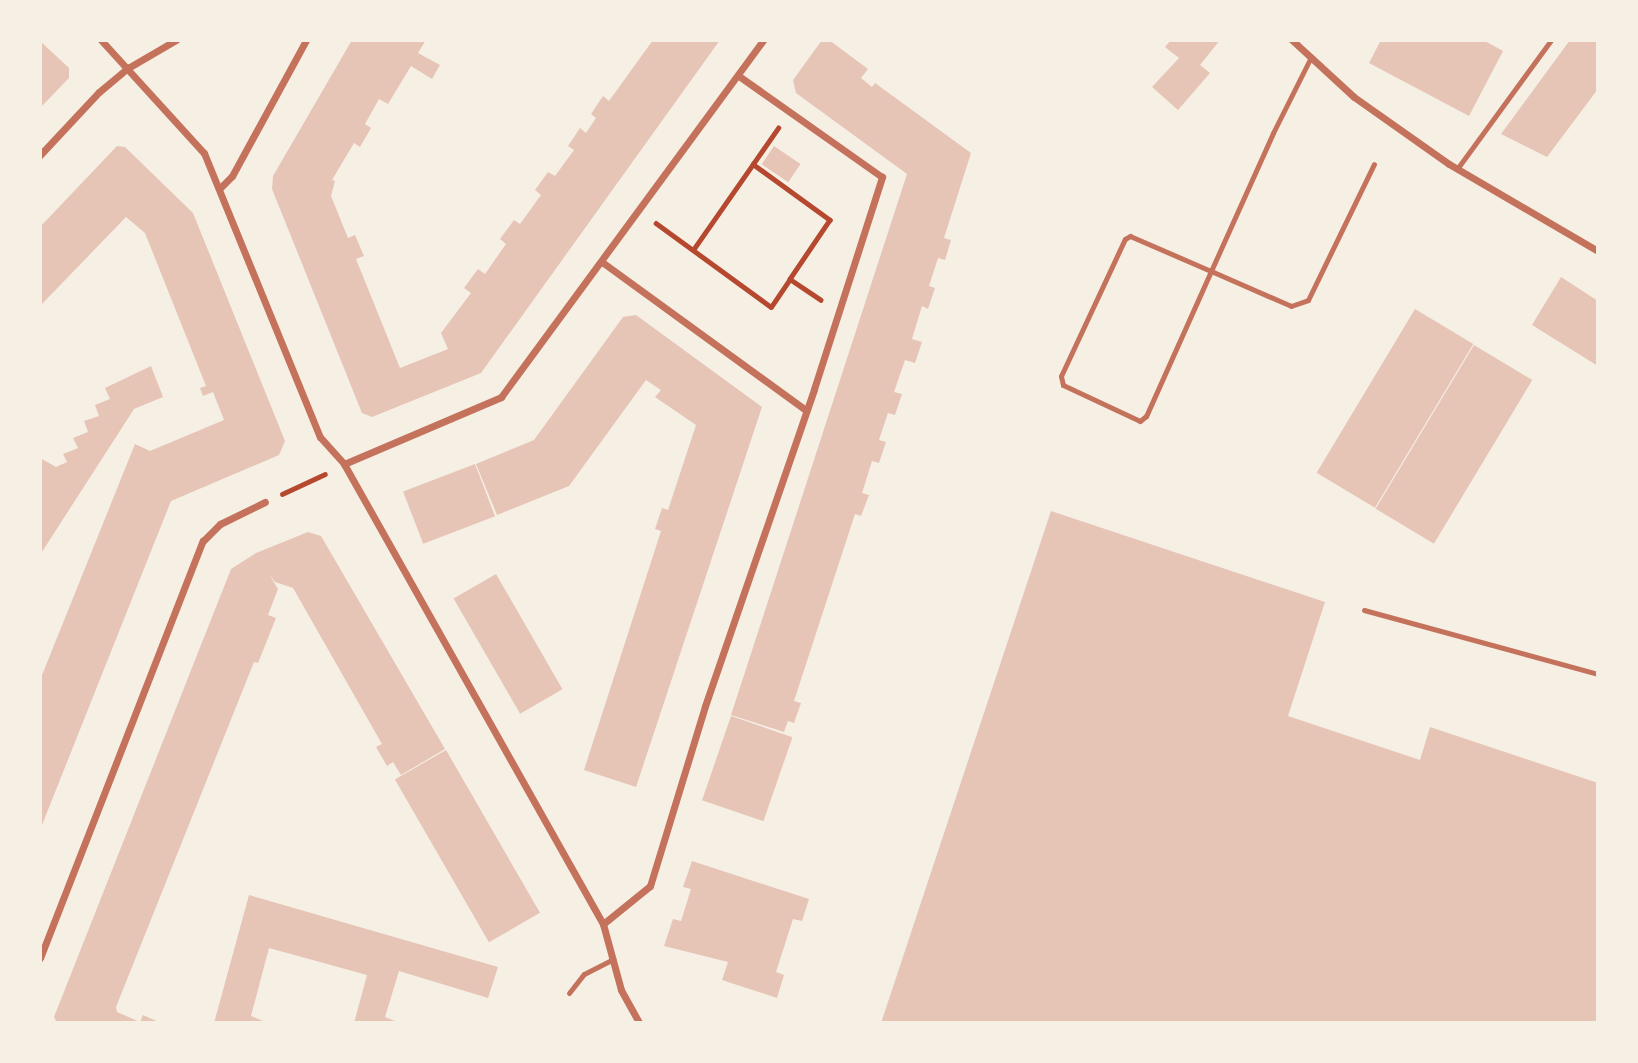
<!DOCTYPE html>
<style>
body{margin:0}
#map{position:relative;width:1638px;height:1063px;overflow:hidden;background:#f6efe4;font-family:"Source Sans 3",sans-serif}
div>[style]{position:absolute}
.building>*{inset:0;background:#e6c5b7;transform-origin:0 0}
.path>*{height:4.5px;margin:-2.25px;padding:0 2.25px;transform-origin:2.25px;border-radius:2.25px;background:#b5482f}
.service>*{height:5px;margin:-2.5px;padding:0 2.5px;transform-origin:2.5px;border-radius:2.5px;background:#c5725c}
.minor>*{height:7px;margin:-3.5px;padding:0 3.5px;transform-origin:3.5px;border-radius:3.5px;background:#c5725c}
span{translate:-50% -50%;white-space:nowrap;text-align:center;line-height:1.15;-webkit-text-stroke:7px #f6efe4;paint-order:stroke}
.frame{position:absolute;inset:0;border:42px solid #f6efe4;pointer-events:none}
</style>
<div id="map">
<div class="building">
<div style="clip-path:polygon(352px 40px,426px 40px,418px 53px,440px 65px,432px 79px,411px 66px,388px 104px,379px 99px,365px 124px,371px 128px,360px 147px,354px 143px,332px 180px,335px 181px,331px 196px,348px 238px,355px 235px,364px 256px,356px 259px,400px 368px,448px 349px,441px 333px,471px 293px,464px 288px,478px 269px,485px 274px,506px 244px,500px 239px,514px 220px,520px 224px,541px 195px,535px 190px,548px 172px,555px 176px,574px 150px,568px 146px,580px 128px,586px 133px,596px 118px,591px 114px,603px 96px,609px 101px,653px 40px,720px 40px,481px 373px,372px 417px,362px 413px,272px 189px,273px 176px)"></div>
<div style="clip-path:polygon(822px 40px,829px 40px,868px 69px,861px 78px,872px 87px,875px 83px,971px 153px,944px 238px,951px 240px,945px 260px,938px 258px,929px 286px,935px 288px,928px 309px,922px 306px,912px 339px,922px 342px,915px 363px,905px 360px,894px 392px,902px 394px,895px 415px,888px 413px,879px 440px,886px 442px,879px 463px,872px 461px,862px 493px,869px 495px,861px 516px,855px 514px,794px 701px,801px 703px,794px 723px,788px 721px,784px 732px,731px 715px,907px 174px,796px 93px,793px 80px)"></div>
<div style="clip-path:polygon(1171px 40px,1220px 40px,1200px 65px,1210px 73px,1178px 110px,1152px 87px,1179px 58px,1165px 47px)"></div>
<div style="clip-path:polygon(1381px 40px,1483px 40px,1503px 51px,1469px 116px,1369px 63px)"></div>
<div style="clip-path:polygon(1570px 40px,1598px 40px,1598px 89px,1547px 157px,1501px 134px)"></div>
<div style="clip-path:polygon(40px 41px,69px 68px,69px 78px,40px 108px)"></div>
<div style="clip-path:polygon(117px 146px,125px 147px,193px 213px,285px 441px,279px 455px,171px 501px,40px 830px,40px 680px,135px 444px,150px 451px,224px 420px,213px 392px,203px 396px,200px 388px,206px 386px,145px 233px,126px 217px,40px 306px,40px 227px)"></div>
<div style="left:774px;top:146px;width:32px;height:22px;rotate:34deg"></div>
<div style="clip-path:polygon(1561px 277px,1598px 301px,1598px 366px,1532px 325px)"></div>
<div style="left:1415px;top:309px;width:68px;height:191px;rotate:31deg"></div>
<div style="clip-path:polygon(636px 315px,762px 407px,636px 787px,584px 770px,661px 531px,655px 529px,662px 508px,668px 510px,696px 425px,655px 397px,661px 390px,646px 380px,569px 486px,497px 515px,476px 464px,534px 440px,623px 317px)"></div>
<div style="left:1474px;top:345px;width:68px;height:191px;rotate:31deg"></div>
<div style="clip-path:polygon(151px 366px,163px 397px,134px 409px,40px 555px,40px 458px,56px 467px,67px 462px,63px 454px,78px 448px,73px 438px,88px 432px,84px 421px,99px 416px,95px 405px,110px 399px,105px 388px)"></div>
<div style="left:475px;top:464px;width:56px;height:77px;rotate:69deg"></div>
<div style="clip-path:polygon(1051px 511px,1325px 602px,1288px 716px,1420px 760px,1430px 727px,1598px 783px,1598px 1023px,881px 1023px)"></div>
<div style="clip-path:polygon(308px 532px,321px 536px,445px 749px,401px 775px,393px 762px,387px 766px,376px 747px,382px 744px,293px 588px,275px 582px,269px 574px,278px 589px,268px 615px,276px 618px,258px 663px,254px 662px,116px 1007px,117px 1012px,140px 1022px,143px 1015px,161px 1023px,57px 1023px,54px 1017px,231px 569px,256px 553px)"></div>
<div style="left:496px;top:574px;width:133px;height:49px;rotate:60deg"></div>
<div style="left:731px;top:716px;width:65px;height:89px;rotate:19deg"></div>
<div style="left:446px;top:750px;width:188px;height:59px;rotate:60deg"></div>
<div style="clip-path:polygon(692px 861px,809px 899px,802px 921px,793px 919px,776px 972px,784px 975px,777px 998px,722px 980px,728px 962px,664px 946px,673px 919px,681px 921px,691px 889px,683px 887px)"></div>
<div style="clip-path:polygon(249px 895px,498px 967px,488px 998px,399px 971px,385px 1017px,400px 1023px,354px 1023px,367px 975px,269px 948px,251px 1016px,268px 1023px,214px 1023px)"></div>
</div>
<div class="path">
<div style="left:753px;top:164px;width:44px;rotate:-55.2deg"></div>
<div style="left:656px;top:223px;width:142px;rotate:36.1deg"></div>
<div style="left:771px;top:307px;width:34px;rotate:-56deg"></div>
<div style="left:693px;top:250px;width:105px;rotate:-55.1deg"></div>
<div style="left:753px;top:164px;width:95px;rotate:36deg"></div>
<div style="left:830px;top:220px;width:71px;rotate:124.1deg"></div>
<div style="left:790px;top:279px;width:37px;rotate:34deg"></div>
<div style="left:282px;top:494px;width:47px;rotate:-24.9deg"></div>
</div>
<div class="service">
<div style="left:1311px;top:57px;width:85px;rotate:116.6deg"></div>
<div style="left:1273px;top:133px;width:151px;rotate:114.2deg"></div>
<div style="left:1211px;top:271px;width:159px;rotate:114.1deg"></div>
<div style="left:1146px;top:416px;width:8px;rotate:140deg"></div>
<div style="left:1140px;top:421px;width:85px;rotate:-154.9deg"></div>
<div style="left:1063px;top:385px;width:9px;rotate:-103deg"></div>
<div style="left:1061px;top:376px;width:151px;rotate:-65deg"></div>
<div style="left:1125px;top:239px;width:6px;rotate:-31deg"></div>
<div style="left:1130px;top:236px;width:88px;rotate:23.4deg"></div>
<div style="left:1211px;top:271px;width:87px;rotate:23.6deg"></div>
<div style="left:1291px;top:306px;width:18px;rotate:-19deg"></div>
<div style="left:1308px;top:300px;width:151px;rotate:-64.1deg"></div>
<div style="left:1457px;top:169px;width:160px;rotate:-53.9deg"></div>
<div style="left:1364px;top:610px;width:243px;rotate:15.3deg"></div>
<div style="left:569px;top:993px;width:24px;rotate:-52deg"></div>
<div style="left:584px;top:974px;width:33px;rotate:-27deg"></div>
</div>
<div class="minor">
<div style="left:101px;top:40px;width:153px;rotate:47.7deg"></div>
<div style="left:204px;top:153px;width:307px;rotate:67.8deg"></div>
<div style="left:320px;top:437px;width:36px;rotate:48deg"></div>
<div style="left:344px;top:464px;width:528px;rotate:60.62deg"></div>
<div style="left:603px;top:924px;width:68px;rotate:74.7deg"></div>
<div style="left:621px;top:990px;width:38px;rotate:61deg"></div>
<div style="left:1292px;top:40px;width:84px;rotate:42.6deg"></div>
<div style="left:1354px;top:97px;width:116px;rotate:35.2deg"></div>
<div style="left:1449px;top:164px;width:173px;rotate:30.3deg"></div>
<div style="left:40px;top:155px;width:86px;rotate:-46.9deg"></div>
<div style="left:99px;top:92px;width:38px;rotate:-40deg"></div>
<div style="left:128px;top:68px;width:56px;rotate:-30.3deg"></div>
<div style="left:220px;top:188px;width:17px;rotate:-45deg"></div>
<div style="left:232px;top:176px;width:155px;rotate:-61.4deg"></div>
<div style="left:602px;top:262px;width:252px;rotate:36deg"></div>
<div style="left:344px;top:464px;width:171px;rotate:-23.1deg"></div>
<div style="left:501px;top:397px;width:443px;rotate:-53.7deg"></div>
<div style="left:603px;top:924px;width:60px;rotate:-39deg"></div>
<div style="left:650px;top:886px;width:188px;rotate:-73deg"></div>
<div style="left:705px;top:706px;width:335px;rotate:-71deg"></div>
<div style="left:814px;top:389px;width:223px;rotate:-72.2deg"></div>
<div style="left:882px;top:177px;width:175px;rotate:-144.8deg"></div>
<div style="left:40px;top:958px;width:448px;rotate:-68.7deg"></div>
<div style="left:203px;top:541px;width:24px;rotate:-45deg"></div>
<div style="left:220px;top:524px;width:50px;rotate:-26.1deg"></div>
</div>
<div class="frame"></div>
</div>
